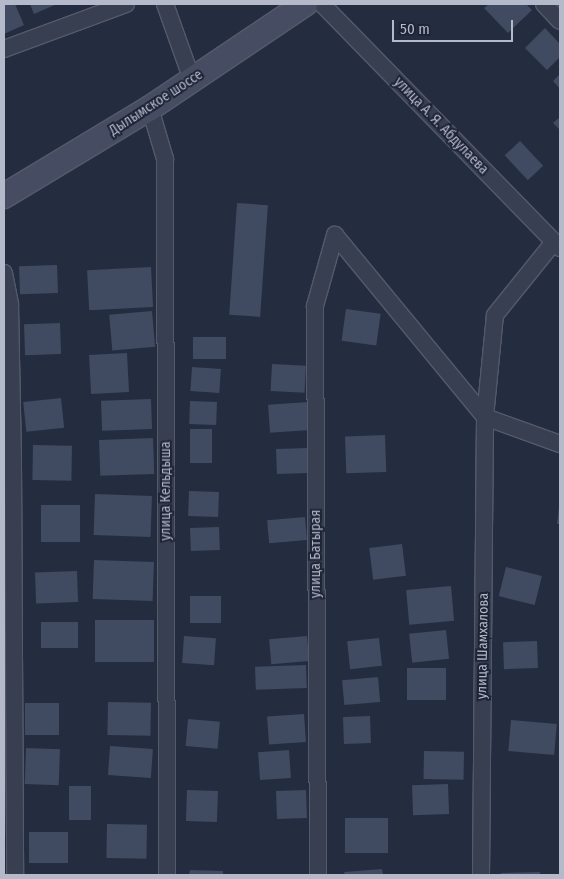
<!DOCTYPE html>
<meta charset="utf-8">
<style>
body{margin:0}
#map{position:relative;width:564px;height:879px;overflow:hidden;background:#242c40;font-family:"Fira Sans Condensed",sans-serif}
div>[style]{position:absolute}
.building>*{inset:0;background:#404a60;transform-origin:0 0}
.roads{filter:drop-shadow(1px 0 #535a6b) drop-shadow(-1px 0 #535a6b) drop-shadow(0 1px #535a6b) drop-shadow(0 -1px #535a6b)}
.street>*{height:16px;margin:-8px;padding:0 8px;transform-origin:8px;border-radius:8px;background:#383f50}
.secondary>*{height:24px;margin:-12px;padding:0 12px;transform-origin:12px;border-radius:12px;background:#464d63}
span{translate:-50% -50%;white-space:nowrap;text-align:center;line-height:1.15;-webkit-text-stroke:4px #1d2435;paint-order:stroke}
.street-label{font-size:14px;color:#b5bacb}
.frame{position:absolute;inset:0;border:5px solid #b5bacb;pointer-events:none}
.scale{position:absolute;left:392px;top:20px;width:121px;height:22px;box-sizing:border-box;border:2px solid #b5bacb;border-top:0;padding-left:6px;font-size:15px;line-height:18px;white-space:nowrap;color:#b5bacb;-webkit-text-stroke:4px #1d2435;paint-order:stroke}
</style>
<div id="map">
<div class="building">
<div style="clip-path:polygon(4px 4px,15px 4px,24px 25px,4px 34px)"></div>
<div style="clip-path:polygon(30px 4px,57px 4px,34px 14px)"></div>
<div style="clip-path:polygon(489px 4px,526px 4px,532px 10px,508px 33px,484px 8px)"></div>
<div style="clip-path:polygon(545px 28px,560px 44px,560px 57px,547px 70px,525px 48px)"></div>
<div style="clip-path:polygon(560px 74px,560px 89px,553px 81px)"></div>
<div style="clip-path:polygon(560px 117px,560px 130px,553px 123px)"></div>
<div style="left:520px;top:141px;width:34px;height:21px;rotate:47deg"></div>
<div style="left:237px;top:203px;width:31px;height:112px;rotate:4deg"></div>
<div style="left:57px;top:265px;width:28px;height:38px;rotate:88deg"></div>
<div style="left:151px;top:267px;width:40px;height:64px;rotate:87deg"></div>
<div style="left:346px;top:309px;width:35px;height:32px;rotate:8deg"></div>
<div style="left:152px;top:311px;width:36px;height:43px;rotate:85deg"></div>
<div style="left:60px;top:323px;width:31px;height:36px;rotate:88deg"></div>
<div style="left:193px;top:337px;width:33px;height:22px"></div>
<div style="left:127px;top:353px;width:39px;height:38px;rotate:87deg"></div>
<div style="left:272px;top:364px;width:34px;height:27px;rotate:3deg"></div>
<div style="left:192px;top:367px;width:29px;height:24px;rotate:4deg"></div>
<div style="left:61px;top:398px;width:30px;height:38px;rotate:84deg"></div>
<div style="left:151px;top:399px;width:30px;height:50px;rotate:88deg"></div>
<div style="left:190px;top:401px;width:27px;height:23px;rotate:2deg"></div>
<div style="left:308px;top:402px;width:28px;height:40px;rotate:86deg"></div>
<div style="left:190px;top:429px;width:22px;height:34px"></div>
<div style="left:385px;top:435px;width:37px;height:40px;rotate:88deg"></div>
<div style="left:153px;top:438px;width:36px;height:54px;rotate:88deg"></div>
<div style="left:33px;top:445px;width:39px;height:35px;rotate:1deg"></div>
<div style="left:308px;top:448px;width:25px;height:32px;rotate:88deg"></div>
<div style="left:189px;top:491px;width:30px;height:25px;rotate:2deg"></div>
<div style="left:95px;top:494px;width:57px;height:41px;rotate:2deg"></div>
<div style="left:41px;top:505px;width:39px;height:37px"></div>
<div style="clip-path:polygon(559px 507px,560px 507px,560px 524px,557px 524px)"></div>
<div style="left:305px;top:517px;width:23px;height:38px;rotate:85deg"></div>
<div style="left:219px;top:527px;width:23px;height:29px;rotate:88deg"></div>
<div style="left:402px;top:544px;width:32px;height:33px;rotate:83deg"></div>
<div style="left:94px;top:560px;width:60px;height:39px;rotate:2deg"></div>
<div style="left:506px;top:567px;width:37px;height:30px;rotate:14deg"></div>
<div style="left:77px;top:571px;width:31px;height:42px;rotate:88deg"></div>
<div style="left:451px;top:586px;width:35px;height:45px;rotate:85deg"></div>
<div style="left:190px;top:596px;width:31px;height:27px"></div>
<div style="left:95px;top:620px;width:59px;height:42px"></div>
<div style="left:41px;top:622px;width:37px;height:26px"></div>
<div style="left:446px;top:630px;width:29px;height:37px;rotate:84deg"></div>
<div style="left:184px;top:636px;width:32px;height:27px;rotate:4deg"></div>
<div style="left:307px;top:636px;width:25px;height:38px;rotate:85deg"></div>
<div style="left:379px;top:638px;width:28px;height:32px;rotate:84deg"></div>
<div style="left:537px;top:641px;width:27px;height:34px;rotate:88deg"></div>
<div style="left:306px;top:665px;width:23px;height:51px;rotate:88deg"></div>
<div style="left:446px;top:668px;width:32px;height:39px;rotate:90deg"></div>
<div style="left:378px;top:677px;width:25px;height:36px;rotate:85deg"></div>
<div style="left:108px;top:702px;width:43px;height:33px;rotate:1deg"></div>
<div style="left:25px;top:703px;width:34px;height:32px"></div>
<div style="left:304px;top:714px;width:28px;height:37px;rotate:86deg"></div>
<div style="left:370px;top:716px;width:27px;height:27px;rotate:88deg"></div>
<div style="left:188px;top:719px;width:32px;height:27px;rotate:5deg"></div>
<div style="left:511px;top:720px;width:46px;height:31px;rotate:5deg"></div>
<div style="left:110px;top:746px;width:43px;height:29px;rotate:4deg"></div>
<div style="left:26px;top:748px;width:34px;height:36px;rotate:2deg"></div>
<div style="left:289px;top:750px;width:28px;height:31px;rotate:86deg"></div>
<div style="left:424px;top:751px;width:40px;height:28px;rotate:1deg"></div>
<div style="left:448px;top:784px;width:30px;height:36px;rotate:88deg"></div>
<div style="left:69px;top:786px;width:22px;height:34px"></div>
<div style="left:187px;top:790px;width:31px;height:31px;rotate:2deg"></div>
<div style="left:306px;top:790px;width:28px;height:30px;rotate:88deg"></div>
<div style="left:345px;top:818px;width:43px;height:35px"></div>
<div style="left:107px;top:824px;width:40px;height:34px;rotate:1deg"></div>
<div style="left:68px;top:832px;width:31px;height:39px;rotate:90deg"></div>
<div style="clip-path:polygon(382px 869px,383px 875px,345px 875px,344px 872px)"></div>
<div style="clip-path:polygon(190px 870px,223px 871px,223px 875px,189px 875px)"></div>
<div style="clip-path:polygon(540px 872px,540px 875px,501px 875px,501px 873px)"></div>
</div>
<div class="roads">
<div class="street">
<div style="left:165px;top:4px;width:81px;rotate:70.4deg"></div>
<div style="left:322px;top:4px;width:341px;rotate:45.7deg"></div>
<div style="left:544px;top:4px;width:23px;rotate:47deg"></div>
<div style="left:4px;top:49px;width:130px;rotate:-20.2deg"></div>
<div style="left:150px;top:108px;width:53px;rotate:73.6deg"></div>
<div style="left:165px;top:159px;width:716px;rotate:89.84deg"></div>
<div style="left:335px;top:235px;width:236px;rotate:50.5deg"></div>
<div style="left:485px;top:417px;width:80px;rotate:19.8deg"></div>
<div style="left:4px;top:273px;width:33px;rotate:79deg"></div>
<div style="left:10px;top:305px;width:157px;rotate:88.9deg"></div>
<div style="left:13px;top:462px;width:413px;rotate:89.7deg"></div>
<div style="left:318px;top:875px;width:569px;rotate:-90.3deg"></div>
<div style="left:315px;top:306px;width:74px;rotate:-74.3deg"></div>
<div style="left:481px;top:875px;width:458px;rotate:-89.5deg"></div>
<div style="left:485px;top:417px;width:102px;rotate:-84.4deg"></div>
<div style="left:495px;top:315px;width:94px;rotate:-51.1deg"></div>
</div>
<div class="secondary">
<div style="left:4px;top:196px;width:170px;rotate:-31.1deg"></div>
<div style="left:150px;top:108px;width:187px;rotate:-33.9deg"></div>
</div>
</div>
<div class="street-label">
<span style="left:156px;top:103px;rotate:-33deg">Дылымское шоссе</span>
<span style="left:441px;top:126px;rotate:46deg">улица А. Я. Абдулаева</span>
<span style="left:166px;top:491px;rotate:-90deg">улица Кельдыша</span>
<span style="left:316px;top:554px;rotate:-90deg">улица Батырая</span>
<span style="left:483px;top:646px;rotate:-89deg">улица Шамхалова</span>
</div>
<div class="frame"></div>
<div class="scale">50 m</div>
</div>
